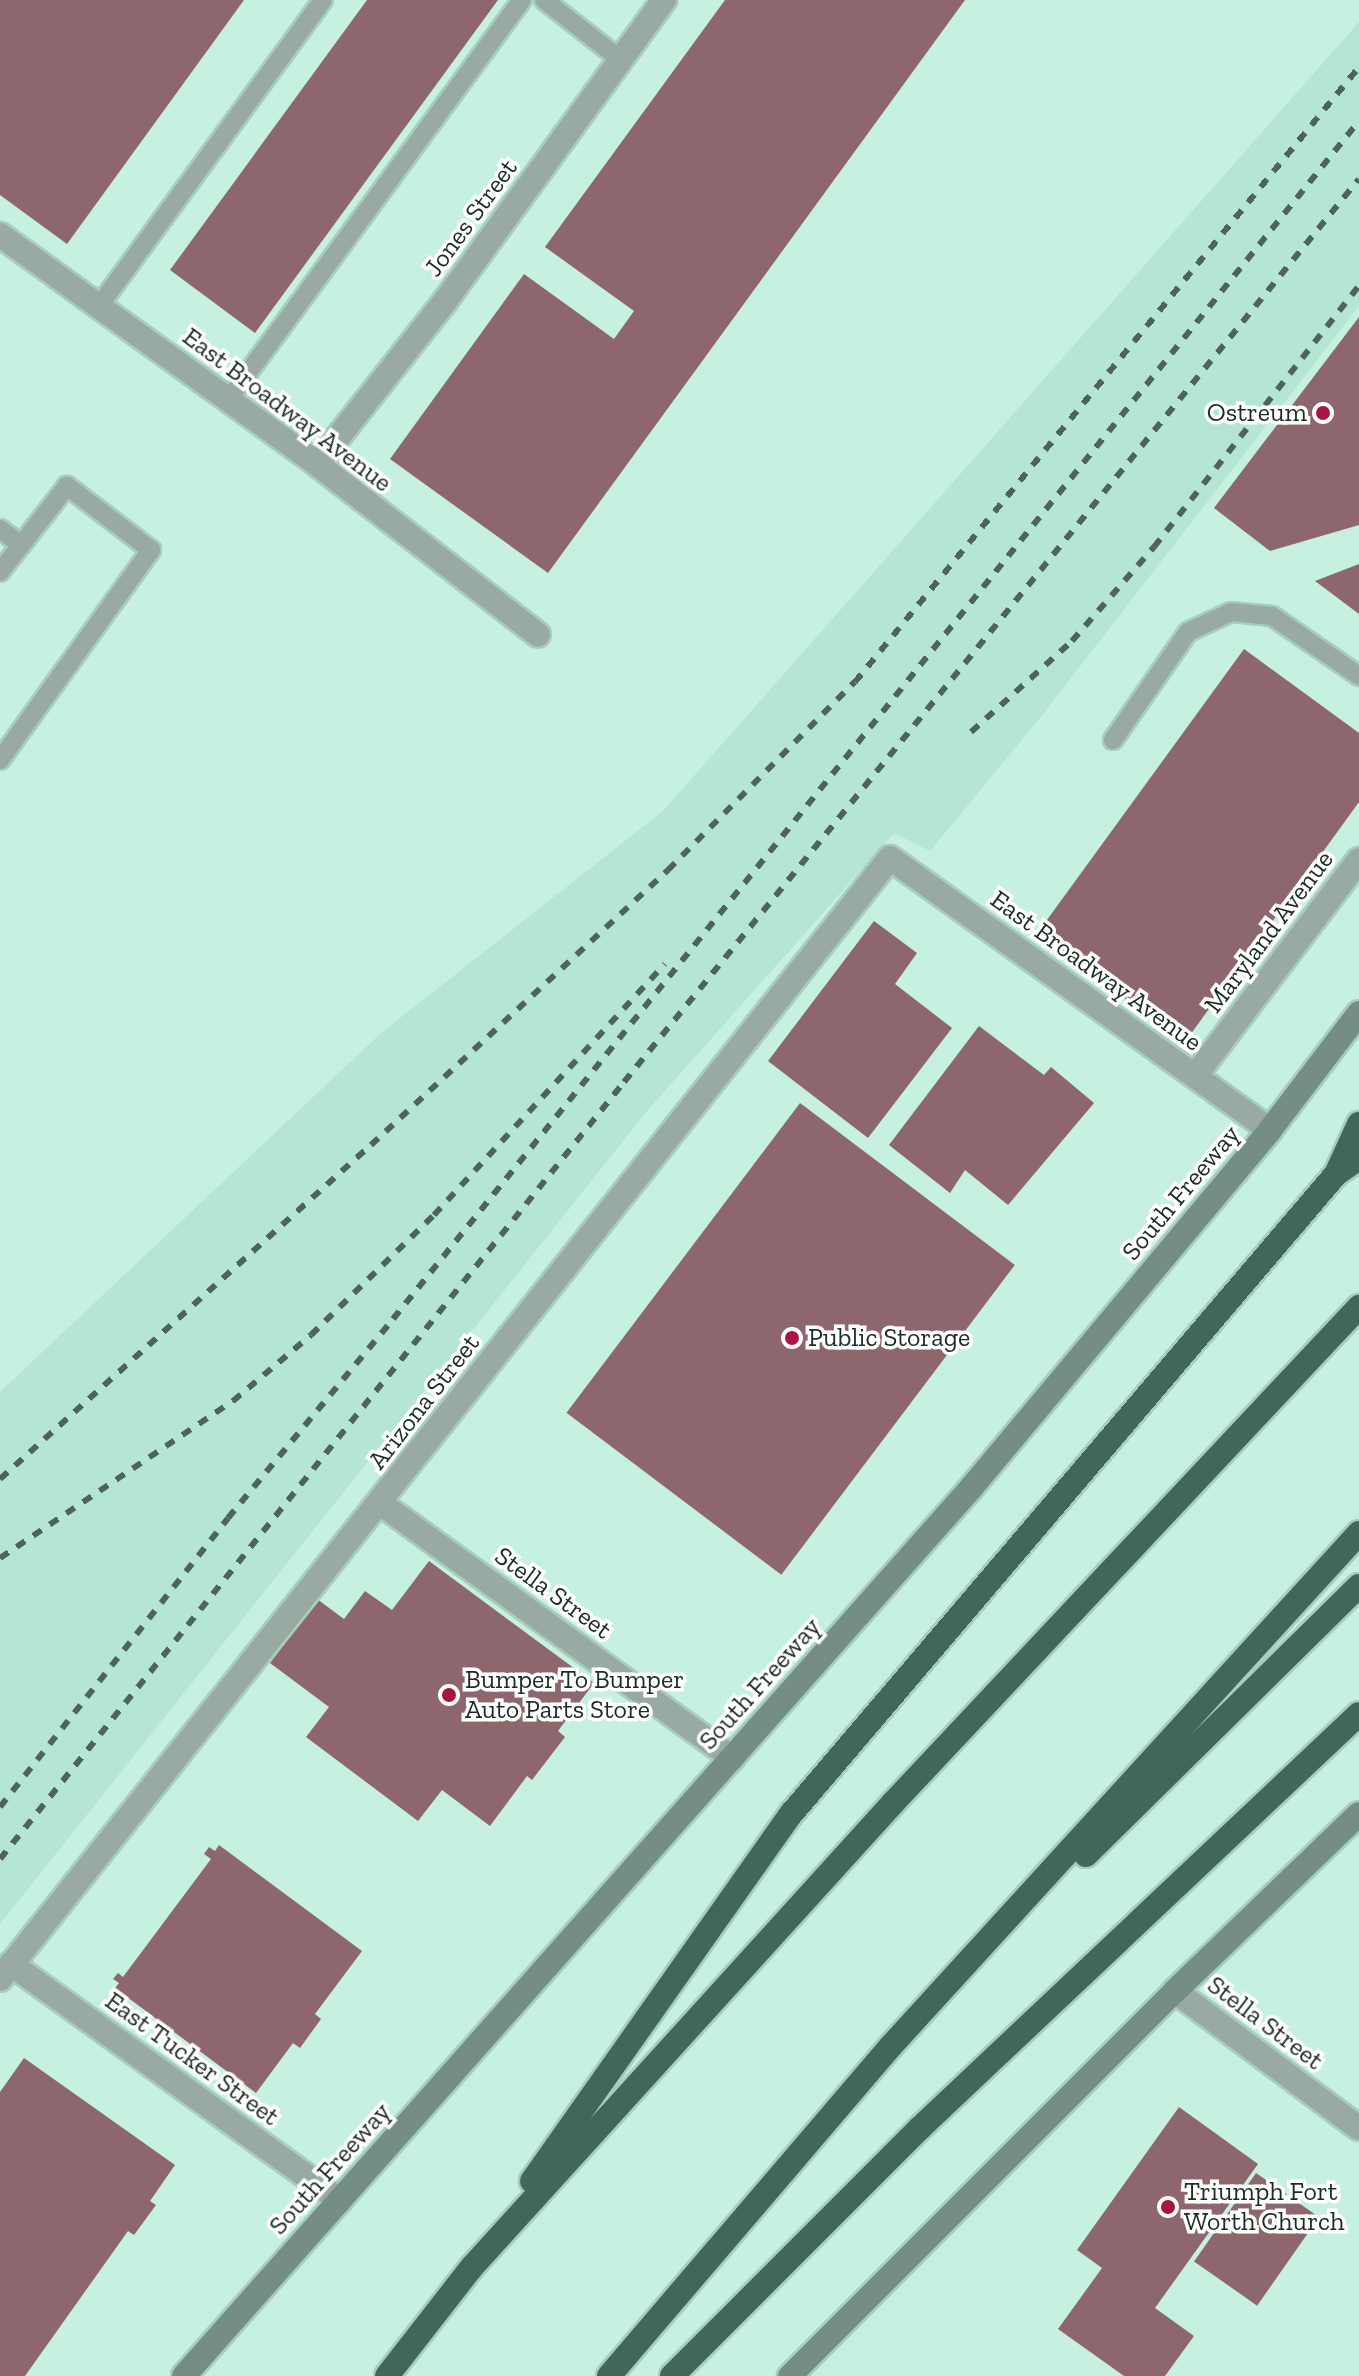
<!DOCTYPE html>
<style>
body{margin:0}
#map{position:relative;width:1359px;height:2376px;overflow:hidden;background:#c6f0e0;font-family:"Zilla Slab",serif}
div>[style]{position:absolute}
.built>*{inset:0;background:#b5e6d3}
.building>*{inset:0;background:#8d676d;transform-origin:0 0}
.roads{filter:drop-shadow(2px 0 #a7cdbe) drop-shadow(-2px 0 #a7cdbe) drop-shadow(0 2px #a7cdbe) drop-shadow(0 -2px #a7cdbe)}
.service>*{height:18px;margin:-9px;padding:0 9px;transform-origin:9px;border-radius:9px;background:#99aaa3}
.minor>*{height:24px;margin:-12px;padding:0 12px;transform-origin:12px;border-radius:12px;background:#99aaa3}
.secondary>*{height:24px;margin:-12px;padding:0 12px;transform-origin:12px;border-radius:12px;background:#748e83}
.motorway>*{height:24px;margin:-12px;padding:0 12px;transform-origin:12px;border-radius:12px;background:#416759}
.rail>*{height:6px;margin-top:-3px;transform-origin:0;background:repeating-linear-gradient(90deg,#4c645b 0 10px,transparent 0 20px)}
.dots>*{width:22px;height:22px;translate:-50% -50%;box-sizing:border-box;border:4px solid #fff;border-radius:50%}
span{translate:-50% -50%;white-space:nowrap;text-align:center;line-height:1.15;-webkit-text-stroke:7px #fff;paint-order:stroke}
.street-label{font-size:26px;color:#1b2b25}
.poi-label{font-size:26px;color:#1b2b25}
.right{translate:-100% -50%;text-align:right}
.left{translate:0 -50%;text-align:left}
</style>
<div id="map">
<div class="built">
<div style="clip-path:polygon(1359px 22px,1359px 306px,1040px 718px,930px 851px,894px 833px,647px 1111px,0 1924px,0 1392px,381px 1033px,663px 811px)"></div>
</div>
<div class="building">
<div style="clip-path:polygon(0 0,244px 0,67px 244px,0 195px)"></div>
<div style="clip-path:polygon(367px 0,498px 0,255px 333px,170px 270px)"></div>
<div style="clip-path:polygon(725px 0,965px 0,548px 573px,390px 459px,524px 274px,614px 339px,634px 311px,545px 247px)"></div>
<div style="clip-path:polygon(1359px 317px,1359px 525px,1270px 551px,1214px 508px)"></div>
<div style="clip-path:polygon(1359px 564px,1359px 614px,1315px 581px)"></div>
<div style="clip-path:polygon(1244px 649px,1359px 733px,1359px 802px,1185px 1042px,1036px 935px)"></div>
<div style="clip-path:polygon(874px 921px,917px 953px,895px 984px,952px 1028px,868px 1138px,768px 1061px)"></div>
<div style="clip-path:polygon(979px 1026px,1044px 1075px,1051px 1067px,1094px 1103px,1008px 1205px,965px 1170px,950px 1193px,889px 1145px)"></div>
<div style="left:800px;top:1103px;width:269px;height:388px;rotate:37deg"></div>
<div style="clip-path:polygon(429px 1561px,594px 1683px,558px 1731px,565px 1737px,532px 1780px,527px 1776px,490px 1826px,442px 1790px,418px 1821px,306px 1737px,329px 1707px,270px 1663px,317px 1599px,344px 1619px,365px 1591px,392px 1610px)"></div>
<div style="clip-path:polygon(219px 1845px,362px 1951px,315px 2014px,321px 2019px,300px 2048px,293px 2043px,256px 2093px,115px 1988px,119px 1983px,113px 1979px,118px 1973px,123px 1977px,211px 1859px,204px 1854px,209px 1847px,215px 1851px)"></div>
<div style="clip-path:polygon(24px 2058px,175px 2165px,150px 2201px,156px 2205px,134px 2235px,128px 2231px,25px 2376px,0 2376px,0 2092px)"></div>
<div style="clip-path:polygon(1179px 2107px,1258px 2164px,1155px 2308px,1194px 2336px,1165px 2376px,1124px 2376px,1058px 2329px,1102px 2268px,1077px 2250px)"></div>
<div style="left:1256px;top:2173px;width:77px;height:108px;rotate:35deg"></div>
</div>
<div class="roads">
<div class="service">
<div style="left:544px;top:0;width:98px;rotate:37.9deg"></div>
<div style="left:99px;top:306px;width:379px;rotate:-53.8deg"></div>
<div style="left:228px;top:400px;width:496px;rotate:-53.7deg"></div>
<div style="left:0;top:529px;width:26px;rotate:37deg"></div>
<div style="left:21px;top:545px;width:34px;rotate:128deg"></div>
<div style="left:1113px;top:740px;width:131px;rotate:-55.2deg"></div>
<div style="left:1188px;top:632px;width:47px;rotate:-24.9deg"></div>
<div style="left:1231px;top:612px;width:41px;rotate:5.6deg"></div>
<div style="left:1272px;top:616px;width:106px;rotate:34.6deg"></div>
<div style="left:0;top:760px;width:259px;rotate:-54.3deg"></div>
<div style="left:151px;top:550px;width:106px;rotate:-142.7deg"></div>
<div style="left:67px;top:486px;width:75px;rotate:127.9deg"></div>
</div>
<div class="minor">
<div style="left:0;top:235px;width:391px;rotate:35.8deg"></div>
<div style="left:317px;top:464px;width:279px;rotate:37.7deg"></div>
<div style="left:317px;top:464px;width:209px;rotate:-51.8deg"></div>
<div style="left:446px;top:300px;width:371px;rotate:-54deg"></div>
<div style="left:1195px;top:1076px;width:271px;rotate:-52.8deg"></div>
<div style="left:380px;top:1503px;width:435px;rotate:35.9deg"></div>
<div style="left:11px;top:1964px;width:405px;rotate:35.7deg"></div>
<div style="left:0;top:1979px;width:1431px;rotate:-51.55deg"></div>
<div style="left:890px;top:858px;width:467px;rotate:35.6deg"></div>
<div style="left:1175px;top:1991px;width:229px;rotate:36.7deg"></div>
</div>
<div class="secondary">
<div style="left:184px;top:2376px;width:1187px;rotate:-48.45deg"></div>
<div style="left:971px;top:1488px;width:466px;rotate:-50.1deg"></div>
<div style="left:1270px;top:1130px;width:147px;rotate:-52.7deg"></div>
<div style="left:790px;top:2376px;width:544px;rotate:-45deg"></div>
<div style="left:1175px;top:1991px;width:255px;rotate:-43.9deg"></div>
</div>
<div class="motorway">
<div style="left:1337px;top:1172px;width:53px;rotate:-65.4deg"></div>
<div style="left:1086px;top:1855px;width:383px;rotate:-44.6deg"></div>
<div style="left:532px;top:2181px;width:451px;rotate:-54.8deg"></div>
<div style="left:792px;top:1813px;width:839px;rotate:-49.59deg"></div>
<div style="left:1336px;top:1174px;width:28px;rotate:-35deg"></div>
<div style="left:387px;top:2376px;width:138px;rotate:-52.1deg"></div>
<div style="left:472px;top:2267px;width:627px;rotate:-47.78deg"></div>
<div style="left:893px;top:1803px;width:681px;rotate:-46.79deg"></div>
<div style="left:609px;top:2376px;width:433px;rotate:-49.5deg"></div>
<div style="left:890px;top:2047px;width:696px;rotate:-47.62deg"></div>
<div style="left:672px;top:2376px;width:351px;rotate:-45deg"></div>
<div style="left:920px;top:2128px;width:603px;rotate:-43.32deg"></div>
</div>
</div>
<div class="rail">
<div style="left:971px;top:732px;width:136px;rotate:-42deg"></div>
<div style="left:1072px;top:641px;width:125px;rotate:-48.9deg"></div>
<div style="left:1154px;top:547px;width:332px;rotate:-51.9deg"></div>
<div style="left:0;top:1479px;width:499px;rotate:-42deg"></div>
<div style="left:371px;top:1145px;width:405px;rotate:-42.8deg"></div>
<div style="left:668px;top:870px;width:265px;rotate:-45.2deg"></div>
<div style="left:855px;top:682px;width:795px;rotate:-50.66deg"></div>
<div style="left:0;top:1558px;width:281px;rotate:-34deg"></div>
<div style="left:233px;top:1401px;width:102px;rotate:-40.2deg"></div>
<div style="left:311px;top:1335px;width:172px;rotate:-44.3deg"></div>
<div style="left:434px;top:1215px;width:341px;rotate:-47.4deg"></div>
<div style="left:0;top:1807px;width:368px;rotate:-51.7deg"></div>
<div style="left:228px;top:1518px;width:259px;rotate:-50.3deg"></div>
<div style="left:393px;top:1319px;width:1539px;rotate:-51.12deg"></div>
<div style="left:0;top:1859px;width:997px;rotate:-51.23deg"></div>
<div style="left:624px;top:1082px;width:1164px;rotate:-50.86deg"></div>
</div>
<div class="dots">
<div style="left:1323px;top:413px;background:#a91447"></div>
<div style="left:792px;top:1338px;background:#a91447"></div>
<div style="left:449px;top:1695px;background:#a91447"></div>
<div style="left:1168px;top:2207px;background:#a91447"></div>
</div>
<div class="street-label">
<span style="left:471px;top:218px;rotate:-54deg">Jones Street</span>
<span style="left:287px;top:410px;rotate:37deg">East Broadway Avenue</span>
<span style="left:1269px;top:932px;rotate:-53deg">Maryland Avenue</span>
<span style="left:1096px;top:971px;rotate:36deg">East Broadway Avenue</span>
<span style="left:1181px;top:1193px;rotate:-50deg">South Freeway</span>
<span style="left:424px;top:1402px;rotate:-52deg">Arizona Street</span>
<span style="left:553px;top:1593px;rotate:36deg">Stella Street</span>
<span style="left:760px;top:1684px;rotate:-48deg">South Freeway</span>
<span style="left:1265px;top:2023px;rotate:37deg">Stella Street</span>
<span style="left:192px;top:2059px;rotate:36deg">East Tucker Street</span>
<span style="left:330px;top:2169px;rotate:-48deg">South Freeway</span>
</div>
<div class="poi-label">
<span class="right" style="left:1307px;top:413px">Ostreum</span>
<span class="left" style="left:808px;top:1338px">Public Storage</span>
<span class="left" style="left:465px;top:1695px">Bumper To Bumper<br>Auto Parts Store</span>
<span class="left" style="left:1184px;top:2207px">Triumph Fort<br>Worth Church</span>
</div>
</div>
